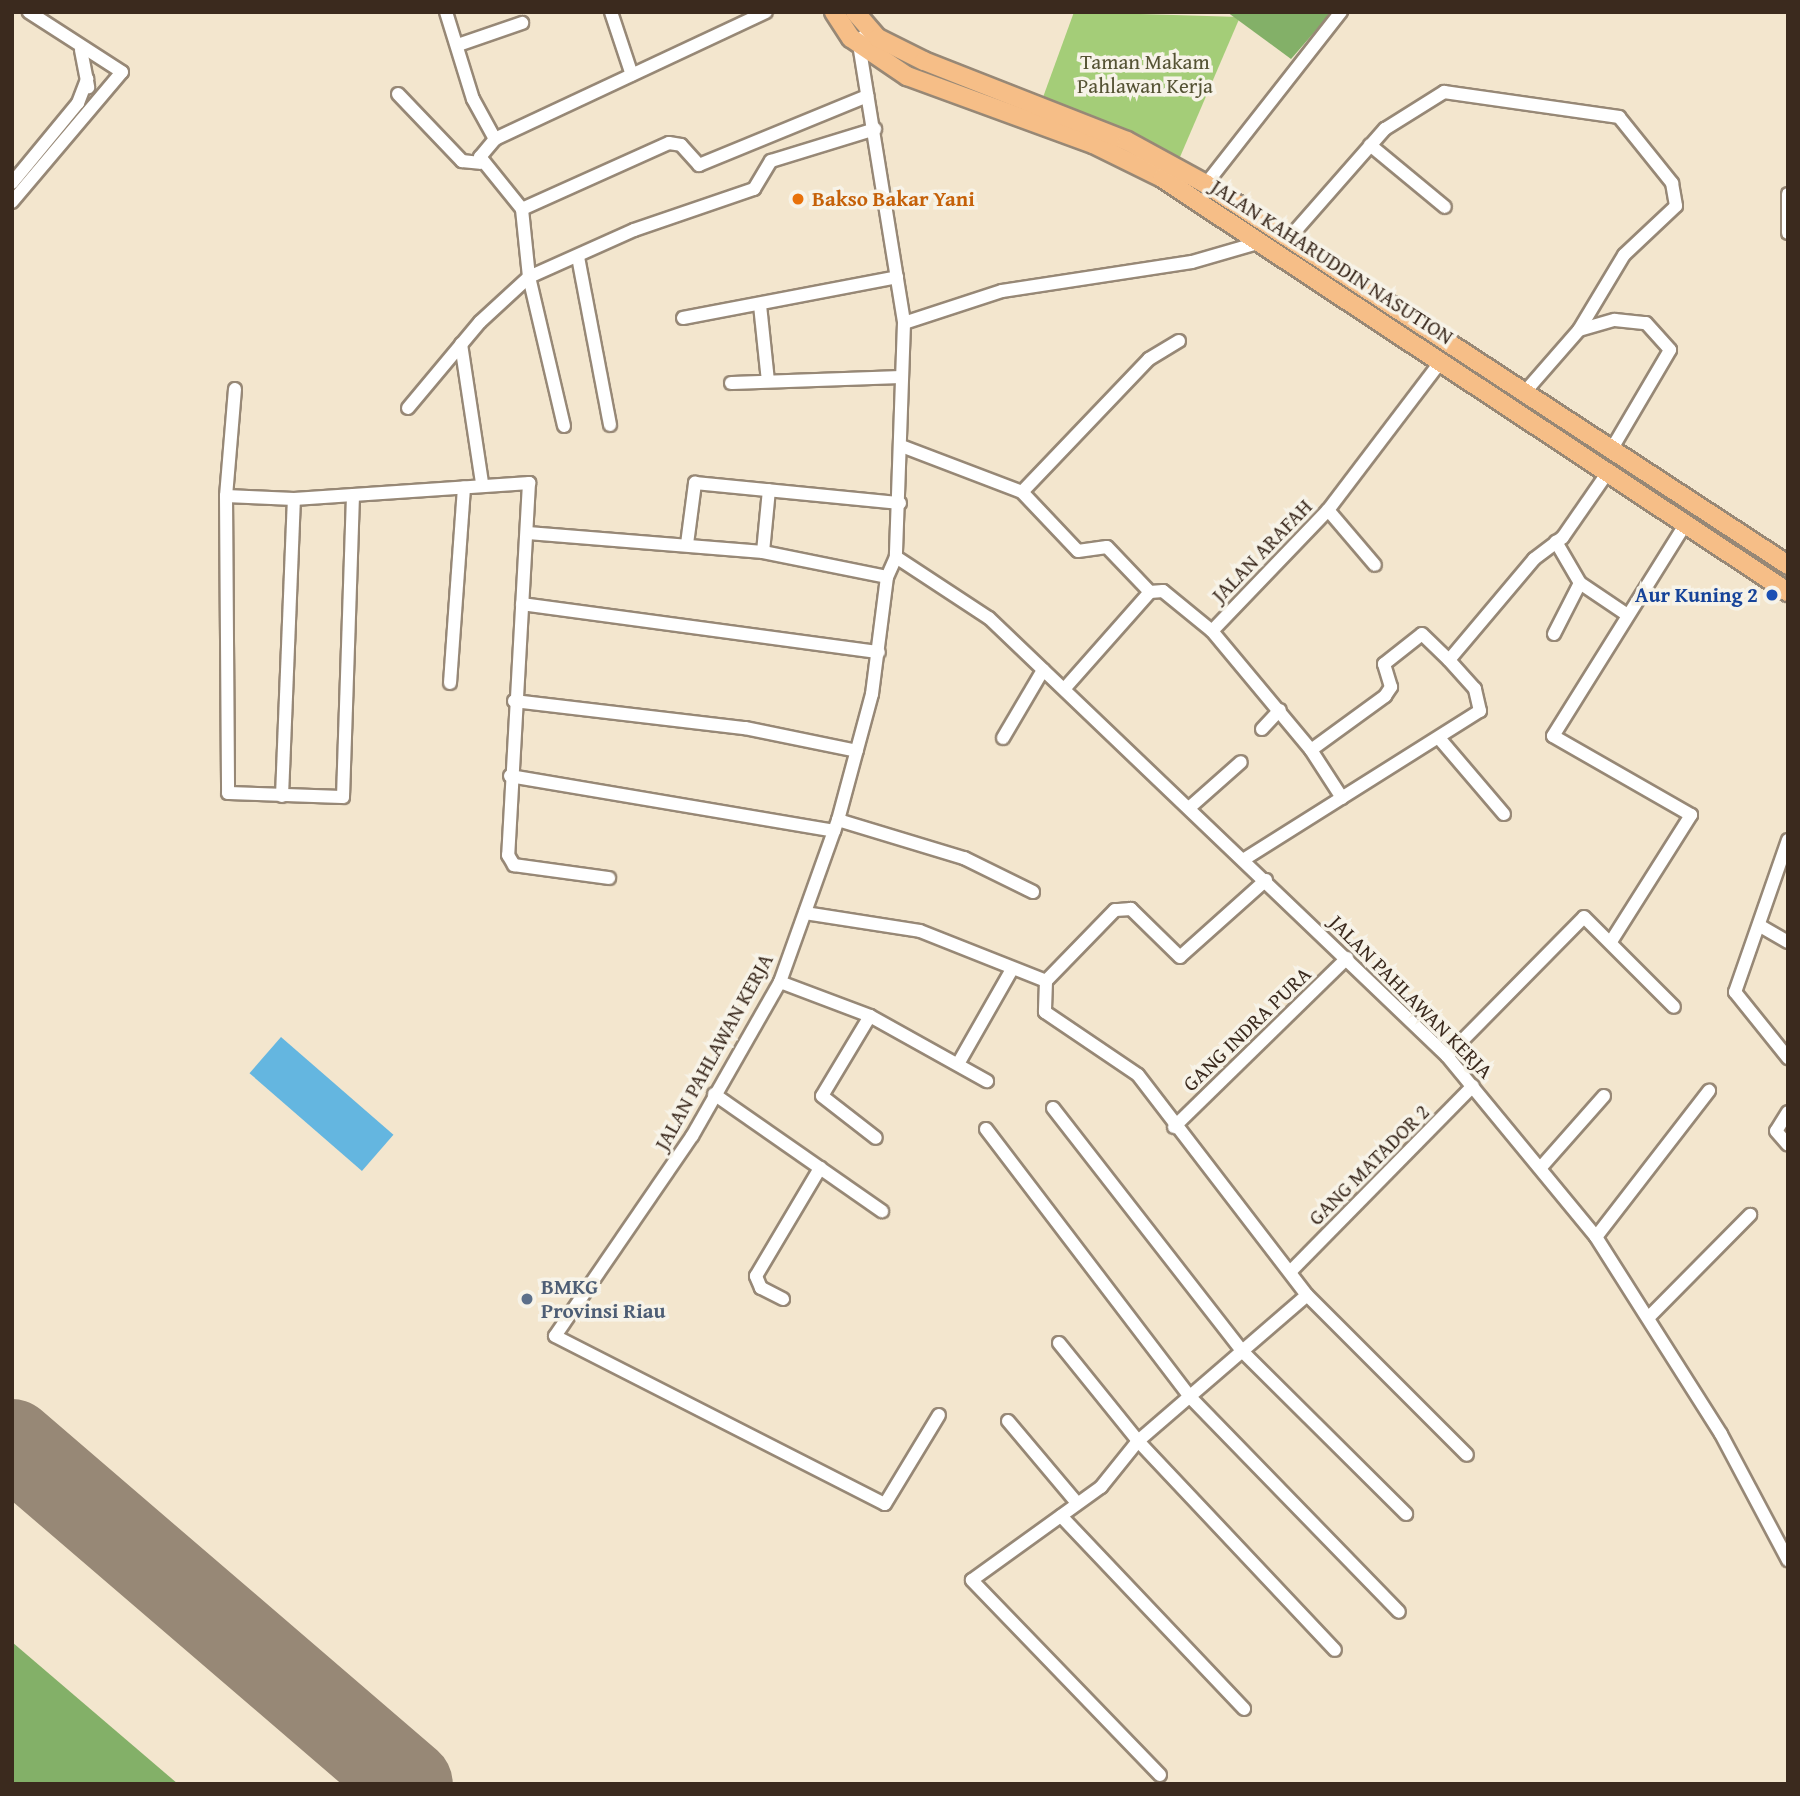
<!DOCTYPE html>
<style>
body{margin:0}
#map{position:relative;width:1800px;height:1796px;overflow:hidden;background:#f3e6ce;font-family:"Gentium Book Plus",serif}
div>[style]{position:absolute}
.green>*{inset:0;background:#a4cd78}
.forest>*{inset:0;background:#83b068}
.water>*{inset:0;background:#64b6e0;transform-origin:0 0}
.runway>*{height:88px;margin:-44px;padding:0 44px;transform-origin:44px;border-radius:44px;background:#978876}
.roads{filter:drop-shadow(2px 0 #978876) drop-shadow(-2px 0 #978876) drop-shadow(0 2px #978876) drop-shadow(0 -2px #978876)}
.minor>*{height:12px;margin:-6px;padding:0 6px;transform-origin:6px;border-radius:6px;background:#fff}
.highway>*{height:18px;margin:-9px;padding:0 9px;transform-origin:9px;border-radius:9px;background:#f6be87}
.dots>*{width:19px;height:19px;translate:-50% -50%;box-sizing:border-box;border:4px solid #f7f3e8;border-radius:50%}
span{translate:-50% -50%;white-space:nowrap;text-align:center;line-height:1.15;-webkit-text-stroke:7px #f7f3e8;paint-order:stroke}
.park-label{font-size:21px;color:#555334}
.food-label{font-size:21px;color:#c56008;font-weight:700}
.left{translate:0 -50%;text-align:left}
.street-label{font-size:21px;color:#3b2a1e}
.transit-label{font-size:21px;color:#164399;font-weight:700}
.right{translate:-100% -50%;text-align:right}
.service-label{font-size:21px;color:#4e5e75;font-weight:700}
.frame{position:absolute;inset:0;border:14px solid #3b2a1e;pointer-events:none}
</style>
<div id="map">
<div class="green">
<div style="clip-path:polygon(1074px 12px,1240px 17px,1180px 157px,1042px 100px)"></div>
</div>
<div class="forest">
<div style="clip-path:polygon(1227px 12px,1332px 12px,1291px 59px)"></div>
<div style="clip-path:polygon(12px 1642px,178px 1784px,12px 1784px)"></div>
</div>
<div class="water">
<div style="left:281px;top:1037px;width:149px;height:48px;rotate:41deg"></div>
</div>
<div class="runway">
<div style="left:12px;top:1443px;width:523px;rotate:40.66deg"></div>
</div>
<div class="roads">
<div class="minor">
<div style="left:446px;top:12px;width:91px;rotate:72.8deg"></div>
<div style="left:473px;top:99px;width:46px;rotate:61.2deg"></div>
<div style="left:611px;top:12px;width:66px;rotate:71.6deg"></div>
<div style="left:868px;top:30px;width:17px;rotate:123deg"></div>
<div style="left:859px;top:44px;width:283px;rotate:80.8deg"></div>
<div style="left:904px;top:323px;width:234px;rotate:92deg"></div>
<div style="left:896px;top:557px;width:111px;rotate:33.3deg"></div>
<div style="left:989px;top:618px;width:634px;rotate:43.72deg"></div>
<div style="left:1447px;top:1056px;width:234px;rotate:50.5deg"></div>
<div style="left:1596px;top:1237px;width:233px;rotate:57.6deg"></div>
<div style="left:1721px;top:1434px;width:143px;rotate:62deg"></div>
<div style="left:458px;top:45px;width:68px;rotate:-19deg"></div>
<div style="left:81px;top:50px;width:38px;rotate:79deg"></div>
<div style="left:398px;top:94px;width:93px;rotate:46.3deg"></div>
<div style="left:462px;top:161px;width:18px;rotate:6deg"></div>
<div style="left:1370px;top:145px;width:97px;rotate:39.6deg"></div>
<div style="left:12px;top:183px;width:104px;rotate:-50.5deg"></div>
<div style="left:78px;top:103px;width:26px;rotate:-69deg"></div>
<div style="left:1206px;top:184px;width:219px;rotate:-51.9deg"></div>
<div style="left:1788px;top:194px;width:39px;rotate:90deg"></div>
<div style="left:12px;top:202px;width:170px;rotate:-49.8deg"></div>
<div style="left:122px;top:72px;width:111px;rotate:-147.2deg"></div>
<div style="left:522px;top:209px;width:161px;rotate:-24.2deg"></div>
<div style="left:669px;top:143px;width:12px;rotate:9deg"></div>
<div style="left:681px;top:145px;width:27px;rotate:48deg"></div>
<div style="left:699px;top:165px;width:182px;rotate:-22.3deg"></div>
<div style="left:1290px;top:237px;width:144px;rotate:-48.7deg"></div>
<div style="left:1385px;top:129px;width:70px;rotate:-32.1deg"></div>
<div style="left:1444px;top:92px;width:177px;rotate:8.1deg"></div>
<div style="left:1619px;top:117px;width:85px;rotate:51.2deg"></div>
<div style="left:1672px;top:183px;width:23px;rotate:80deg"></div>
<div style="left:1676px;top:206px;width:71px;rotate:136.7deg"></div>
<div style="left:1624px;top:255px;width:87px;rotate:121deg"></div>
<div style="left:1579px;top:330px;width:84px;rotate:131.1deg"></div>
<div style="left:578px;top:257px;width:171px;rotate:79.2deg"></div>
<div style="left:760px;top:305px;width:76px;rotate:84deg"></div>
<div style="left:683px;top:318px;width:218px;rotate:-10.8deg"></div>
<div style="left:904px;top:323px;width:103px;rotate:-18.1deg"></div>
<div style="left:1002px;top:291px;width:192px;rotate:-8.7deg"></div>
<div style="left:1192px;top:262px;width:72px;rotate:-16.2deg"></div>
<div style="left:1579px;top:330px;width:37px;rotate:-16deg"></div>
<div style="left:1615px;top:320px;width:31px;rotate:6deg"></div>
<div style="left:1646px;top:323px;width:36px;rotate:48deg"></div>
<div style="left:1670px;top:350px;width:116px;rotate:120.5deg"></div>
<div style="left:461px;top:344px;width:141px;rotate:81.4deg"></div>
<div style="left:731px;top:383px;width:171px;rotate:-2deg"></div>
<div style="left:235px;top:389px;width:107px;rotate:94.8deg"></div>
<div style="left:226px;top:496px;width:297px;rotate:89.6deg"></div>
<div style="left:228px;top:793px;width:115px;rotate:2deg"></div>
<div style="left:343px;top:797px;width:302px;rotate:-88.1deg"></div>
<div style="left:408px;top:408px;width:112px;rotate:-50.1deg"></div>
<div style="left:480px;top:322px;width:67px;rotate:-42.6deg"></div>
<div style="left:529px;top:277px;width:115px;rotate:-24.1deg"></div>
<div style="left:634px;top:230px;width:127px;rotate:-18.9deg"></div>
<div style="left:754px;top:189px;width:33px;rotate:-59deg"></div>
<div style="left:771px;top:161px;width:109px;rotate:-17.1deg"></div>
<div style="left:564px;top:426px;width:153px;rotate:-103.2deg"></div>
<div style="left:529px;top:277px;width:68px;rotate:-95.9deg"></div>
<div style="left:522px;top:209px;width:67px;rotate:-128.9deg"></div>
<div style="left:480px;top:157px;width:23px;rotate:-50deg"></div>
<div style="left:495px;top:139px;width:299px;rotate:-25.1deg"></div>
<div style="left:904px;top:447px;width:126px;rotate:20.9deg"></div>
<div style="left:1022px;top:492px;width:184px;rotate:-46.3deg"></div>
<div style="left:1149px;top:359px;width:35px;rotate:-31deg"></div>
<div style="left:1022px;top:492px;width:81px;rotate:46.5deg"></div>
<div style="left:1078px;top:551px;width:29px;rotate:-8deg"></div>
<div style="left:1107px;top:547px;width:62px;rotate:46.3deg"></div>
<div style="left:1150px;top:592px;width:128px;rotate:131.5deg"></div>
<div style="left:226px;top:496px;width:68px;rotate:2.5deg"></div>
<div style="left:294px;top:499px;width:236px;rotate:-3.9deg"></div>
<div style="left:529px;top:483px;width:373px;rotate:93.2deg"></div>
<div style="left:508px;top:855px;width:12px;rotate:59deg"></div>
<div style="left:514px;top:865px;width:96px;rotate:7.8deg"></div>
<div style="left:1328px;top:510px;width:72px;rotate:49.5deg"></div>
<div style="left:528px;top:533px;width:236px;rotate:4.6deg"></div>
<div style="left:763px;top:552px;width:126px;rotate:11.4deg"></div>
<div style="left:687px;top:544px;width:62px;rotate:-82.5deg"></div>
<div style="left:695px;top:483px;width:206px;rotate:5.6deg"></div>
<div style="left:763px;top:552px;width:62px;rotate:-84.5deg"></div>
<div style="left:896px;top:557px;width:22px;rotate:114deg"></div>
<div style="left:887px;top:577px;width:118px;rotate:97.3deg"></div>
<div style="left:872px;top:694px;width:131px;rotate:105.1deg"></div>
<div style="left:838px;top:820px;width:172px;rotate:109.7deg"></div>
<div style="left:780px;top:982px;width:177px;rotate:119.7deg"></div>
<div style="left:692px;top:1136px;width:242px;rotate:124.4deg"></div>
<div style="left:555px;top:1336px;width:370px;rotate:27deg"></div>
<div style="left:885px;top:1504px;width:104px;rotate:-58.8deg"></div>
<div style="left:1580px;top:583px;width:55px;rotate:34deg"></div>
<div style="left:1150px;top:592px;width:13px;rotate:-4deg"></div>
<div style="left:1163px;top:591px;width:63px;rotate:39.2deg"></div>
<div style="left:1212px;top:631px;width:155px;rotate:50.2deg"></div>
<div style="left:1311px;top:750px;width:57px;rotate:57.1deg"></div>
<div style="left:522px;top:604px;width:360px;rotate:7.7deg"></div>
<div style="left:1212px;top:631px;width:168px;rotate:-46.2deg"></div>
<div style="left:1328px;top:510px;width:187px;rotate:-52.8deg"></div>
<div style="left:1554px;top:634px;width:57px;rotate:-63deg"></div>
<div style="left:1580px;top:583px;width:48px;rotate:-120.3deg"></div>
<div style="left:450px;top:683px;width:196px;rotate:-85.9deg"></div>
<div style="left:514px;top:701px;width:233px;rotate:6.7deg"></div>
<div style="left:745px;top:728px;width:114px;rotate:11.6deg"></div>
<div style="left:1262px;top:729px;width:26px;rotate:-47deg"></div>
<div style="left:1003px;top:738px;width:79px;rotate:-59.5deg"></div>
<div style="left:1439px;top:738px;width:100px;rotate:49.5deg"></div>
<div style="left:1311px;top:750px;width:92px;rotate:-36.1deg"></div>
<div style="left:1385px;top:696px;width:11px;rotate:-56deg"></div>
<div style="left:1391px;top:687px;width:24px;rotate:-107deg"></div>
<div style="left:1384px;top:664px;width:48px;rotate:-38.3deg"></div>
<div style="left:1422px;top:634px;width:37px;rotate:44deg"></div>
<div style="left:510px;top:776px;width:329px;rotate:9.6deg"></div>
<div style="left:282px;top:796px;width:297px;rotate:-87.7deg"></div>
<div style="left:1189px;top:808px;width:69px;rotate:-41.5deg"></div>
<div style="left:838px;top:820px;width:132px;rotate:16.8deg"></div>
<div style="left:964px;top:858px;width:77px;rotate:26.2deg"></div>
<div style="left:1788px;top:840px;width:161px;rotate:109.2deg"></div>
<div style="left:1735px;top:992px;width:85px;rotate:51.2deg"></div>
<div style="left:1243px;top:860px;width:280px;rotate:-32.2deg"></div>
<div style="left:1480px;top:711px;width:23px;rotate:-103deg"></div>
<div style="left:1475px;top:689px;width:39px;rotate:-132deg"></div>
<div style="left:1449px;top:660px;width:132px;rotate:-49.9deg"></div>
<div style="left:1534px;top:559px;width:36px;rotate:-37deg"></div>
<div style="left:1563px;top:537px;width:79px;rotate:-55.3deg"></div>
<div style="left:1266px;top:880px;width:115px;rotate:138.2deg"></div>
<div style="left:1180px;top:957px;width:69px;rotate:-135.6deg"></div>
<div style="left:1131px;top:909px;width:16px;rotate:176deg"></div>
<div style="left:1115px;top:910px;width:99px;rotate:134.2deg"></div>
<div style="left:1046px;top:981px;width:31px;rotate:92deg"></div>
<div style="left:1045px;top:1012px;width:112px;rotate:34.1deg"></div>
<div style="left:1138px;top:1075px;width:277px;rotate:52.5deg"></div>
<div style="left:1307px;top:1295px;width:226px;rotate:45deg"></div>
<div style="left:805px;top:913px;width:116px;rotate:8.9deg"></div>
<div style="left:920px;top:931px;width:136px;rotate:21.6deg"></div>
<div style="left:1762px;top:927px;width:30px;rotate:30deg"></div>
<div style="left:1612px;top:940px;width:148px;rotate:-57.7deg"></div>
<div style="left:1691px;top:815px;width:159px;rotate:-150.2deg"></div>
<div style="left:1553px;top:736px;width:251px;rotate:-58deg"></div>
<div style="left:780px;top:982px;width:96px;rotate:20.7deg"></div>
<div style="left:870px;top:1016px;width:134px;rotate:29.1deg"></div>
<div style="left:870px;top:1016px;width:93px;rotate:121deg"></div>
<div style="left:822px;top:1096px;width:68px;rotate:37.9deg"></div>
<div style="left:1447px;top:1056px;width:195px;rotate:-45.4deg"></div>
<div style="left:1584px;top:917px;width:127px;rotate:45deg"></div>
<div style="left:958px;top:1064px;width:107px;rotate:-60.3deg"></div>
<div style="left:714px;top:1094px;width:205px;rotate:34.9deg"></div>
<div style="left:1053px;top:1108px;width:309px;rotate:52.1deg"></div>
<div style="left:1243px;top:1352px;width:230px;rotate:44.8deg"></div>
<div style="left:1788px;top:1112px;width:22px;rotate:122deg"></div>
<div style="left:1776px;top:1131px;width:18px;rotate:49deg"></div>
<div style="left:1174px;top:1127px;width:242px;rotate:-44.3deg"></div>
<div style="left:986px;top:1129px;width:338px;rotate:52.7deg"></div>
<div style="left:1191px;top:1398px;width:298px;rotate:45.8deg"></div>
<div style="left:1543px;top:1165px;width:92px;rotate:-48.5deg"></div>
<div style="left:1596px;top:1237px;width:185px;rotate:-52.3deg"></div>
<div style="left:1292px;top:1270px;width:258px;rotate:-45.5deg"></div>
<div style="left:783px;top:1299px;width:25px;rotate:-153deg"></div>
<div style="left:761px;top:1288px;width:13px;rotate:-113deg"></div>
<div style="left:756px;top:1276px;width:126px;rotate:-59.3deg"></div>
<div style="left:1649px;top:1317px;width:144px;rotate:-45.3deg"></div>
<div style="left:1059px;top:1343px;width:126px;rotate:51.1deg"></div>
<div style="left:1138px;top:1441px;width:287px;rotate:46.7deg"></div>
<div style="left:1008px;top:1421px;width:107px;rotate:49.9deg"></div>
<div style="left:1061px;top:1516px;width:266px;rotate:46.5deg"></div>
<div style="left:1160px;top:1775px;width:271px;rotate:-134deg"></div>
<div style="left:972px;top:1580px;width:159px;rotate:-35.8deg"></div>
<div style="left:1101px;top:1487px;width:59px;rotate:-51.2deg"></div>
<div style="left:1138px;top:1441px;width:223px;rotate:-40.8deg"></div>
</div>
<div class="highway">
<div style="left:834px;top:12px;width:31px;rotate:57deg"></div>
<div style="left:851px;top:38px;width:68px;rotate:34.2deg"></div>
<div style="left:907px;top:76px;width:198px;rotate:20.1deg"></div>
<div style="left:1093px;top:144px;width:77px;rotate:26.2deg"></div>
<div style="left:1162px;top:178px;width:751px;rotate:33.48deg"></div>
<div style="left:855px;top:12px;width:35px;rotate:49deg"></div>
<div style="left:878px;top:38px;width:51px;rotate:26.6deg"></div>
<div style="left:924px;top:61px;width:218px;rotate:21.5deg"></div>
<div style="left:1127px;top:141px;width:90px;rotate:28.6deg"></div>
<div style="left:1206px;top:184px;width:696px;rotate:33.21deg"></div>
</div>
</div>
<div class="dots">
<div style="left:798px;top:199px;background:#e8710a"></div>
<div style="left:1772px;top:595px;background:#1a4fb4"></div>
<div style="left:527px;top:1299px;background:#5c6f8a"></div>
</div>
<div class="park-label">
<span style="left:1145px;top:74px">Taman Makam<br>Pahlawan Kerja</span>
</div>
<div class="food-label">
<span class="left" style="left:812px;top:199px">Bakso Bakar Yani</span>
</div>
<div class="street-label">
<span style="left:1332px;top:262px;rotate:33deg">JALAN KAHARUDDIN NASUTION</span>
<span style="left:1262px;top:551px;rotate:-46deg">JALAN ARAFAH</span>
<span style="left:1411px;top:997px;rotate:45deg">JALAN PAHLAWAN KERJA</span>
<span style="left:1247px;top:1029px;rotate:-44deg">GANG INDRA PURA</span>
<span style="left:714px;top:1052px;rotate:-61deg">JALAN PAHLAWAN KERJA</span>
<span style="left:1369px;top:1165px;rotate:-45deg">GANG MATADOR 2</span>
</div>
<div class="transit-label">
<span class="right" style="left:1758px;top:595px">Aur Kuning 2</span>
</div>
<div class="service-label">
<span class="left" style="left:541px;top:1299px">BMKG<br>Provinsi Riau</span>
</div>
<div class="frame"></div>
</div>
